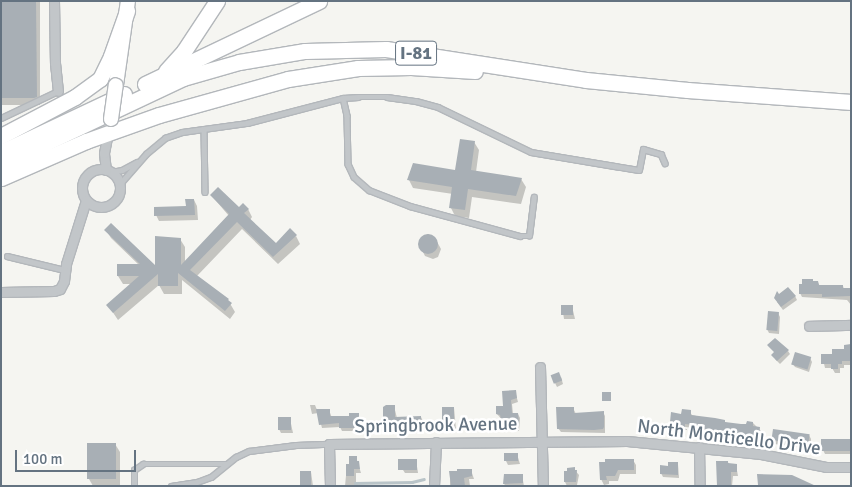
<!DOCTYPE html>
<style>
body{margin:0}
#map{position:relative;width:852px;height:487px;overflow:hidden;background:#f5f5f1;font-family:Signika,sans-serif}
div>[style]{position:absolute}
.shadow>*{inset:0;background:#0003;transform-origin:0 0}
.stream>*{height:2.5px;margin:-1.25px;padding:0 1.25px;transform-origin:1.25px;border-radius:1.25px;background:#b9c4c8}
.building>*{inset:0;background:#a8afb5;transform-origin:0 0}
.round{border-radius:50%}
.roads{filter:drop-shadow(1px 0 #b3b7bb) drop-shadow(-1px 0 #b3b7bb) drop-shadow(0 1px #b3b7bb) drop-shadow(0 -1px #b3b7bb)}
.service>*{height:4.5px;margin:-2.25px;padding:0 2.25px;transform-origin:2.25px;border-radius:2.25px;background:#c2c6c9}
.minor>*{height:9px;margin:-4.5px;padding:0 4.5px;transform-origin:4.5px;border-radius:4.5px;background:#c2c6c9}
.minor>.ring{margin:-4.5px;padding:0;box-sizing:content-box;background:none;border:9px solid #c2c6c9;border-radius:50%}
.primary>*{height:14px;margin:-7px;padding:0 7px;transform-origin:7px;border-radius:7px;background:#fff}
.motorway>*{height:15px;margin:-7.5px;padding:0 7.5px;transform-origin:7.5px;border-radius:7.5px;background:#fff}
.bridges{filter:drop-shadow(1px 0 #b3b7bb) drop-shadow(-1px 0 #b3b7bb) drop-shadow(0 1px #b3b7bb) drop-shadow(0 -1px #b3b7bb)}
.primary-bridge>*{height:14px;margin:-7px;padding:0 7px;transform-origin:7px;border-radius:7px;background:#fff}
span{translate:-50% -50%;white-space:nowrap;text-align:center;line-height:1.15;-webkit-text-stroke:5px #fff;paint-order:stroke}
.shield-label span{padding:1px 4px;background:#fff;border:1px solid;border-radius:4px;-webkit-text-stroke-width:0}
.shield-label{font-size:18px;color:#647381;font-weight:700}
.street-label{font-size:19px;color:#647381}
.frame{position:absolute;inset:0;border:2px solid #647381;pointer-events:none}
.scale{position:absolute;left:15px;top:450px;width:121px;height:22px;box-sizing:border-box;border:2px solid #647381;border-top:0;padding-left:6px;font-size:15px;line-height:18px;white-space:nowrap;color:#647381;-webkit-text-stroke:4px #fff;paint-order:stroke}
</style>
<div id="map">
<div class="shadow">
<div style="left:1px;top:1px;width:39px;height:104px"></div>
<div style="clip-path:polygon(474px 142px,479px 150px,476px 172px,521px 179px,526px 187px,521px 204px,472px 197px,469px 218px,455px 216px,451px 208px,453px 194px,413px 188px,409px 180px,456px 171px)"></div>
<div style="clip-path:polygon(211px 195px,239px 209px,248px 209px,252px 217px,250px 220px,276px 245px,296px 236px,300px 244px,278px 264px,242px 229px,197px 276px,228px 300px,235px 312px,230px 319px,182px 280px,182px 294px,164px 294px,159px 285px,118px 320px,108px 305px,132px 284px,123px 284px,118px 276px,139px 265px,111px 238px,106px 230px,156px 268px,180px 239px,185px 247px,185px 263px,229px 216px)"></div>
<div style="clip-path:polygon(194px 200px,197px 206px,198px 220px,159px 221px,156px 215px,187px 207px)"></div>
<div style="clip-path:polygon(428px 234px,435px 238px,441px 249px,438px 257px,433px 259px,425px 256px,419px 244px,422px 237px)"></div>
<div style="clip-path:polygon(814px 283px,818px 283px,820px 286px,843px 286px,844px 289px,851px 289px,851px 305px,847px 300px,802px 297px,800px 293px)"></div>
<div style="clip-path:polygon(779px 296px,795px 296px,797px 300px,783px 310px,777px 302px)"></div>
<div style="clip-path:polygon(562px 306px,572px 306px,575px 319px,564px 319px)"></div>
<div style="clip-path:polygon(778px 313px,780px 317px,779px 334px,769px 333px,767px 329px)"></div>
<div style="clip-path:polygon(851px 346px,851px 365px,844px 365px,844px 368px,840px 368px,840px 373px,835px 373px,832px 368px,825px 368px,822px 355px,834px 355px)"></div>
<div style="clip-path:polygon(788px 351px,790px 354px,780px 364px,775px 359px,775px 353px)"></div>
<div style="clip-path:polygon(810px 358px,812px 362px,809px 372px,795px 367px,793px 364px)"></div>
<div style="clip-path:polygon(561px 377px,563px 384px,557px 387px,555px 383px)"></div>
<div style="clip-path:polygon(515px 391px,518px 402px,512px 404px,513px 414px,518px 414px,520px 418px,519px 431px,513px 431px,510px 422px,504px 422px,497px 414px)"></div>
<div style="clip-path:polygon(310px 405px,315px 405px,317px 410px,329px 410px,332px 418px,350px 418px,358px 415px,360px 431px,342px 431px,340px 427px,322px 428px,318px 413px,312px 414px)"></div>
<div style="clip-path:polygon(394px 406px,397px 418px,421px 417px,424px 423px,424px 432px,388px 434px,385px 429px)"></div>
<div style="clip-path:polygon(454px 408px,456px 429px,447px 429px,445px 425px)"></div>
<div style="clip-path:polygon(573px 408px,576px 414px,603px 412px,605px 416px,605px 433px,561px 432px,558px 428px)"></div>
<div style="clip-path:polygon(690px 412px,692px 415px,741px 426px,753px 423px,762px 432px,760px 441px,720px 436px,706px 433px,705px 430px,673px 425px,671px 422px)"></div>
<div style="clip-path:polygon(290px 419px,293px 433px,281px 433px,279px 429px)"></div>
<div style="clip-path:polygon(678px 428px,687px 429px,687px 430px,679px 429px)"></div>
<div style="clip-path:polygon(774px 431px,809px 435px,811px 439px,810px 449px,774px 444px,772px 440px)"></div>
<div style="clip-path:polygon(851px 440px,851px 454px,825px 454px,823px 450px)"></div>
<div style="clip-path:polygon(115px 444px,120px 452px,120px 486px,93px 486px,89px 479px)"></div>
<div style="clip-path:polygon(517px 454px,520px 464px,508px 465px,506px 461px)"></div>
<div style="clip-path:polygon(356px 457px,361px 473px,356px 473px,356px 486px,345px 486px,347px 465px,350px 465px)"></div>
<div style="clip-path:polygon(416px 460px,418px 473px,405px 473px,403px 470px)"></div>
<div style="clip-path:polygon(633px 460px,636px 465px,636px 474px,620px 474px,618px 481px,609px 481px,609px 484px,604px 485px,601px 479px,600px 463px)"></div>
<div style="clip-path:polygon(728px 462px,729px 465px,736px 465px,738px 476px,733px 476px,732px 486px,718px 486px)"></div>
<div style="clip-path:polygon(678px 464px,679px 478px,663px 477px,661px 473px)"></div>
<div style="clip-path:polygon(574px 469px,579px 475px,577px 485px,567px 486px,565px 482px)"></div>
<div style="clip-path:polygon(471px 470px,474px 479px,469px 479px,470px 486px,450px 486px,450px 473px)"></div>
<div style="clip-path:polygon(311px 472px,313px 486px,301px 486px,300px 473px)"></div>
<div style="clip-path:polygon(522px 475px,524px 486px,505px 486px,504px 483px)"></div>
<div style="clip-path:polygon(759px 484px,813px 486px,760px 486px)"></div>
</div>
<div class="stream">
<div style="left:355px;top:483px;width:57px;rotate:-1deg"></div>
<div style="left:412px;top:482px;width:12px;rotate:-14deg"></div>
</div>
<div class="building">
<div style="clip-path:polygon(1px 1px,36px 1px,37px 97px,34px 98px,1px 98px)"></div>
<div style="clip-path:polygon(460px 139px,475px 141px,471px 170px,522px 178px,516px 196px,468px 189px,465px 210px,449px 208px,452px 187px,407px 180px,413px 163px,455px 170px)"></div>
<div style="clip-path:polygon(218px 187px,239px 207px,243px 203px,249px 209px,244px 213px,276px 243px,290px 228px,297px 235px,273px 257px,237px 222px,190px 270px,229px 299px,228px 300px,232px 303px,225px 311px,178px 273px,178px 286px,158px 286px,158px 274px,113px 313px,106px 305px,139px 276px,117px 276px,117px 264px,140px 264px,104px 230px,111px 223px,155px 265px,155px 236px,181px 238px,181px 265px,229px 214px,210px 195px)"></div>
<div style="clip-path:polygon(185px 199px,194px 199px,195px 215px,154px 216px,154px 207px,186px 206px)"></div>
<div class="round" style="left:418px;top:234px;width:20px;height:20px"></div>
<div style="clip-path:polygon(802px 279px,813px 279px,813px 281px,818px 281px,819px 285px,843px 285px,843px 288px,851px 288px,851px 296px,822px 297px,822px 294px,799px 294px,799px 284px,802px 284px)"></div>
<div style="clip-path:polygon(788px 287px,796px 296px,781px 307px,774px 298px,777px 291px,779px 294px)"></div>
<div style="left:561px;top:305px;width:12px;height:10px"></div>
<div style="left:768px;top:311px;width:11px;height:19px;rotate:5deg"></div>
<div style="clip-path:polygon(775px 338px,789px 350px,777px 361px,771px 355px,774px 352px,767px 345px)"></div>
<div style="clip-path:polygon(851px 344px,851px 361px,842px 361px,842px 364px,838px 364px,838px 369px,831px 369px,831px 364px,821px 364px,821px 354px,832px 354px,832px 349px,844px 349px,844px 345px)"></div>
<div style="left:795px;top:352px;width:17px;height:13px;rotate:17deg"></div>
<div style="left:559px;top:372px;width:9px;height:9px;rotate:69deg"></div>
<div style="clip-path:polygon(516px 390px,517px 398px,511px 400px,512px 413px,518px 413px,519px 424px,518px 427px,509px 428px,509px 419px,501px 419px,500px 415px,496px 414px,496px 406px,503px 406px,502px 391px)"></div>
<div style="left:611px;top:392px;width:9px;height:9px;rotate:90deg"></div>
<div style="clip-path:polygon(386px 405px,395px 405px,395px 417px,421px 416px,421px 427px,383px 430px,383px 407px)"></div>
<div style="left:442px;top:407px;width:12px;height:18px"></div>
<div style="clip-path:polygon(556px 407px,574px 407px,574px 413px,604px 411px,604px 427px,603px 429px,594px 430px,557px 429px)"></div>
<div style="clip-path:polygon(316px 409px,330px 409px,330px 416px,349px 416px,349px 413px,359px 413px,359px 428px,339px 428px,339px 423px,319px 425px)"></div>
<div style="clip-path:polygon(682px 409px,691px 410px,691px 415px,715px 418px,725px 420px,725px 422px,741px 424px,746px 424px,747px 421px,753px 422px,753px 426px,760px 427px,759px 438px,717px 432px,703px 429px,703px 426px,685px 424px,685px 427px,676px 426px,676px 423px,670px 422px,671px 412px,681px 414px)"></div>
<div style="left:291px;top:417px;width:13px;height:13px;rotate:90deg"></div>
<div style="left:773px;top:429px;width:37px;height:11px;rotate:8deg"></div>
<div style="left:821px;top:439px;width:30px;height:12px"></div>
<div style="left:87px;top:443px;width:29px;height:36px"></div>
<div style="left:504px;top:453px;width:14px;height:8px"></div>
<div style="clip-path:polygon(349px 456px,357px 456px,357px 461px,359px 461px,360px 469px,354px 469px,354px 476px,346px 476px,346px 464px,349px 464px)"></div>
<div style="left:398px;top:459px;width:19px;height:11px"></div>
<div style="clip-path:polygon(605px 459px,634px 459px,634px 470px,618px 470px,615px 476px,606px 476px,607px 480px,600px 480px,599px 462px,605px 462px)"></div>
<div style="clip-path:polygon(716px 461px,728px 461px,728px 463px,737px 464px,737px 472px,731px 472px,731px 485px,717px 486px)"></div>
<div style="clip-path:polygon(668px 462px,678px 462px,678px 475px,660px 474px,660px 465px,668px 466px)"></div>
<div style="clip-path:polygon(575px 467px,575px 470px,577px 470px,576px 482px,564px 482px,564px 471px,567px 471px,567px 468px)"></div>
<div style="clip-path:polygon(457px 469px,472px 469px,472px 476px,464px 478px,465px 486px,451px 486px,449px 471px,457px 471px)"></div>
<div style="left:300px;top:471px;width:11px;height:15px"></div>
<div style="clip-path:polygon(504px 474px,523px 474px,523px 483px,503px 484px)"></div>
<div style="clip-path:polygon(757px 474px,792px 475px,816px 486px,758px 485px)"></div>
</div>
<div class="roads">
<div class="service">
<div style="left:343px;top:98px;width:18px;rotate:77deg"></div>
<div style="left:347px;top:116px;width:48px;rotate:88.8deg"></div>
<div style="left:348px;top:164px;width:14px;rotate:65deg"></div>
<div style="left:354px;top:177px;width:20px;rotate:41deg"></div>
<div style="left:369px;top:190px;width:44px;rotate:21.3deg"></div>
<div style="left:410px;top:206px;width:114px;rotate:15.3deg"></div>
<div style="left:520px;top:236px;width:9px"></div>
<div style="left:529px;top:236px;width:39px;rotate:-83deg"></div>
<div style="left:1px;top:118px;width:63px;rotate:-25.3deg"></div>
<div style="left:204px;top:129px;width:63px;rotate:89.1deg"></div>
<div style="left:111px;top:172px;width:11px;rotate:-10deg"></div>
<div style="left:122px;top:170px;width:17px;rotate:-28deg"></div>
<div style="left:119px;top:185px;width:41px;rotate:-48.9deg"></div>
<div style="left:146px;top:154px;width:25px;rotate:-40deg"></div>
<div style="left:165px;top:138px;width:18px;rotate:-19deg"></div>
<div style="left:182px;top:132px;width:66px;rotate:-7.9deg"></div>
<div style="left:247px;top:123px;width:99px;rotate:-14.6deg"></div>
<div style="left:343px;top:98px;width:15px;rotate:-4deg"></div>
<div style="left:358px;top:97px;width:29px"></div>
<div style="left:387px;top:97px;width:29px;rotate:8deg"></div>
<div style="left:416px;top:101px;width:23px;rotate:15deg"></div>
<div style="left:438px;top:107px;width:103px;rotate:25.8deg"></div>
<div style="left:531px;top:152px;width:109px;rotate:9.5deg"></div>
<div style="left:639px;top:170px;width:21px;rotate:-79deg"></div>
<div style="left:643px;top:149px;width:19px;rotate:16deg"></div>
<div style="left:661px;top:154px;width:10px;rotate:66deg"></div>
<div style="left:7px;top:256px;width:60px;rotate:13.6deg"></div>
<div style="left:134px;top:486px;width:16px;rotate:-90deg"></div>
<div style="left:134px;top:470px;width:11px;rotate:-34deg"></div>
<div style="left:143px;top:464px;width:84px"></div>
<div style="left:171px;top:486px;width:26px;rotate:-9deg"></div>
<div style="left:197px;top:482px;width:15px;rotate:-20deg"></div>
<div style="left:211px;top:477px;width:32px;rotate:-39deg"></div>
<div style="left:236px;top:457px;width:14px;rotate:-25deg"></div>
<div style="left:249px;top:451px;width:47px;rotate:-7.3deg"></div>
<div style="left:296px;top:445px;width:33px;rotate:-2deg"></div>
</div>
<div class="minor">
<div style="left:54px;top:1px;width:62px;rotate:89.1deg"></div>
<div style="left:55px;top:63px;width:28px;rotate:84deg"></div>
<div class="ring" style="left:82px;top:169px;width:29px;height:29px"></div>
<div style="left:106px;top:170px;width:17px;rotate:-97deg"></div>
<div style="left:104px;top:153px;width:20px;rotate:-79deg"></div>
<div style="left:1px;top:292px;width:53px;rotate:-1.1deg"></div>
<div style="left:54px;top:291px;width:6px;rotate:-18deg"></div>
<div style="left:60px;top:289px;width:9px;rotate:-63deg"></div>
<div style="left:64px;top:281px;width:17px;rotate:-83deg"></div>
<div style="left:66px;top:264px;width:67px;rotate:-72.6deg"></div>
<div style="left:809px;top:326px;width:42px;rotate:-1.4deg"></div>
<div style="left:540px;top:367px;width:119px;rotate:88.6deg"></div>
<div style="left:699px;top:447px;width:39px;rotate:89deg"></div>
<div style="left:330px;top:486px;width:42px;rotate:-91.4deg"></div>
<div style="left:329px;top:444px;width:298px;rotate:-0.6deg"></div>
<div style="left:627px;top:441px;width:135px;rotate:5.5deg"></div>
<div style="left:761px;top:454px;width:66px;rotate:11.3deg"></div>
<div style="left:826px;top:467px;width:25px"></div>
<div style="left:434px;top:486px;width:44px;rotate:-87.4deg"></div>
</div>
<div class="primary">
<div style="left:116px;top:85px;width:85px;rotate:-81.9deg"></div>
</div>
<div class="motorway">
<div style="left:166px;top:71px;width:27px;rotate:-48deg"></div>
<div style="left:184px;top:51px;width:60px;rotate:-56.6deg"></div>
<div style="left:145px;top:84px;width:193px;rotate:-25.5deg"></div>
<div style="left:1px;top:136px;width:84px;rotate:-27.8deg"></div>
<div style="left:75px;top:97px;width:31px;rotate:-36deg"></div>
<div style="left:100px;top:79px;width:25px;rotate:-64deg"></div>
<div style="left:111px;top:56px;width:48px;rotate:-70.4deg"></div>
<div style="left:1px;top:152px;width:136px;rotate:-25.2deg"></div>
<div style="left:1px;top:164px;width:201px;rotate:-25.3deg"></div>
<div style="left:183px;top:78px;width:58px;rotate:-15.9deg"></div>
<div style="left:239px;top:62px;width:67px;rotate:-9.5deg"></div>
<div style="left:305px;top:51px;width:81px;rotate:-1.4deg"></div>
<div style="left:386px;top:49px;width:202px;rotate:8.8deg"></div>
<div style="left:586px;top:80px;width:102px;rotate:5.6deg"></div>
<div style="left:688px;top:90px;width:163px;rotate:4.2deg"></div>
<div style="left:1px;top:178px;width:93px;rotate:-23.5deg"></div>
<div style="left:86px;top:141px;width:77px;rotate:-19.6deg"></div>
<div style="left:159px;top:115px;width:134px;rotate:-15.6deg"></div>
<div style="left:288px;top:79px;width:71px;rotate:-8.9deg"></div>
<div style="left:358px;top:68px;width:53px;rotate:-1.1deg"></div>
<div style="left:411px;top:67px;width:64px;rotate:3.6deg"></div>
</div>
</div>
<div class="bridges">
<div class="primary-bridge">
<div style="left:111px;top:119px;width:34px;rotate:-82deg"></div>
</div>
</div>
<div class="shield-label">
<span style="left:416px;top:53px">I-81</span>
</div>
<div class="street-label">
<span style="left:436px;top:426px;rotate:-1deg">Springbrook Avenue</span>
<span style="left:729px;top:438px;rotate:7deg">North Monticello Drive</span>
</div>
<div class="frame"></div>
<div class="scale">100 m</div>
</div>
